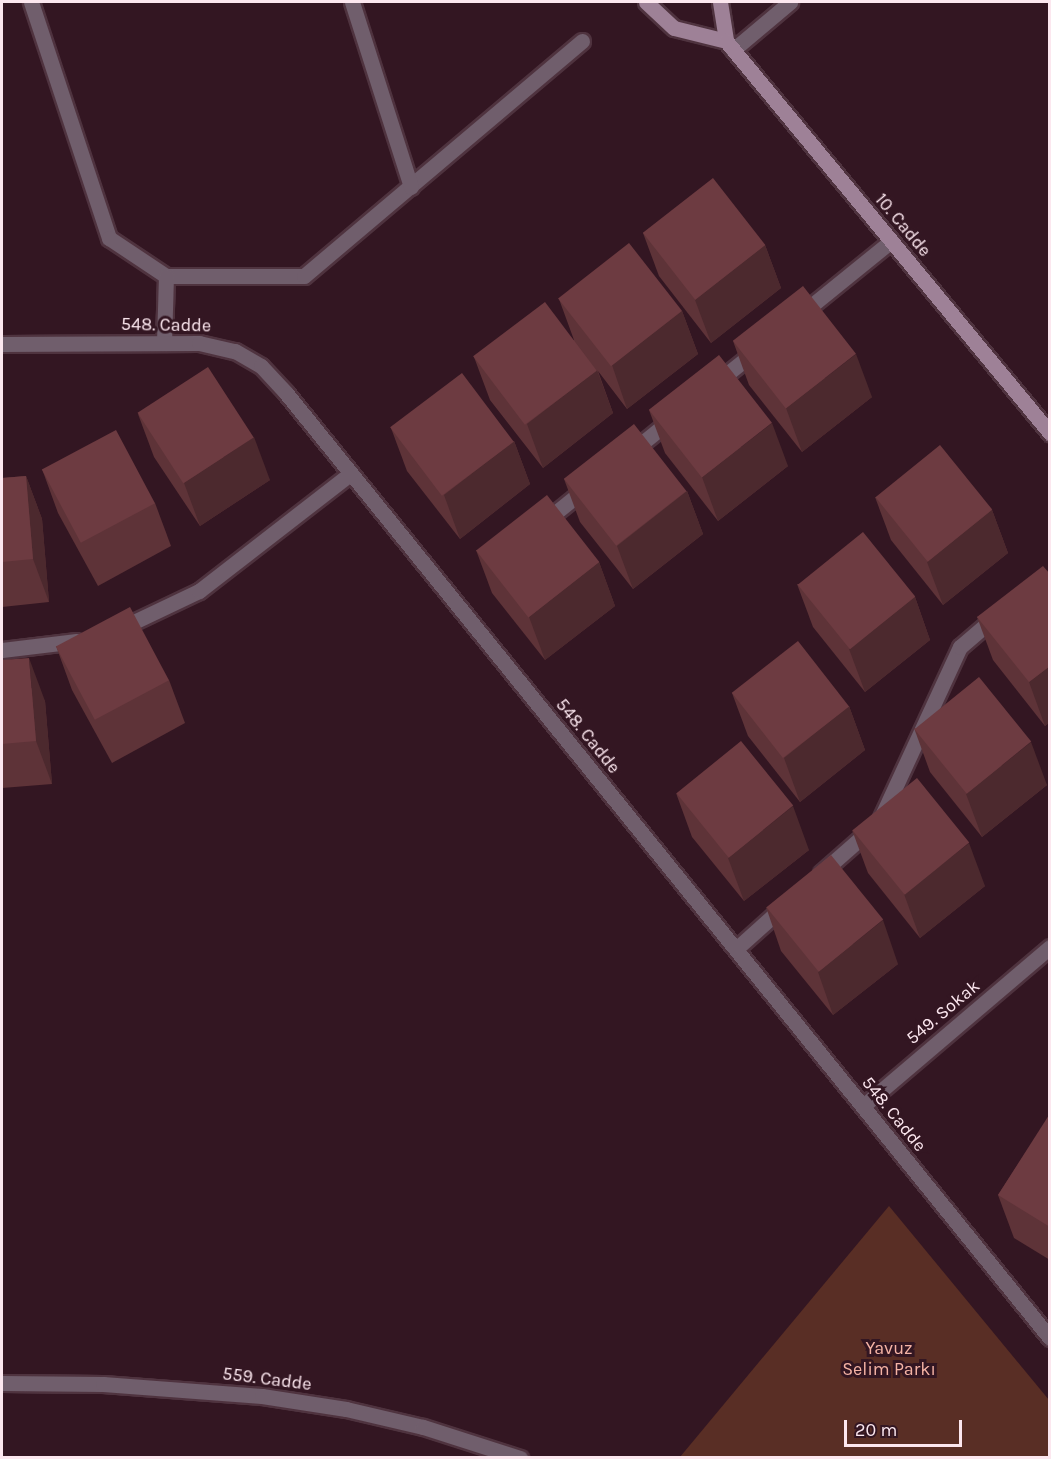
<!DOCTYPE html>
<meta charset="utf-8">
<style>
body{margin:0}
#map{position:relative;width:1051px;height:1459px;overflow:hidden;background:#331622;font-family:Karla,sans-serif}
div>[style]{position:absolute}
.green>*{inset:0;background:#592e25}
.roads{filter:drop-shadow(2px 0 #4f333f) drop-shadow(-2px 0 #4f333f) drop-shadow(0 2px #4f333f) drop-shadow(0 -2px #4f333f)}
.minor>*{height:15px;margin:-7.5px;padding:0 7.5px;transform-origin:7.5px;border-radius:7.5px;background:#705e6c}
.tertiary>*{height:15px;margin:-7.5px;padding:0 7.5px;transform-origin:7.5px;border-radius:7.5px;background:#705e6c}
.secondary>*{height:15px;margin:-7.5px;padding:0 7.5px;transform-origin:7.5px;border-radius:7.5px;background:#9e8197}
.wall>*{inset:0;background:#5e3338}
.shaded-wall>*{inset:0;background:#4c292e}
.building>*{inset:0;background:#6d3b41;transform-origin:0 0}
span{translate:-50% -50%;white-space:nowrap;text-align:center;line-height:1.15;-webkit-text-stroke:6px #331622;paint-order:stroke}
.street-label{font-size:18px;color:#fce7ef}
.park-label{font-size:18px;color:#f5b3a5}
.frame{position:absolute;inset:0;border:3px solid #fce7ef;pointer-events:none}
.scale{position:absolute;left:844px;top:1420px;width:118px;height:27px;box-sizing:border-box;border:3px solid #fce7ef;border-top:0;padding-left:8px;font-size:18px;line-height:21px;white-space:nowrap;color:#fce7ef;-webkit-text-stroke:4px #331622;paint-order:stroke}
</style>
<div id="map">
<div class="green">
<div style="clip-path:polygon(889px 1206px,1049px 1400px,1049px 1457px,680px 1457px)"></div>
</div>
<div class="roads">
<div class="minor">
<div style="left:31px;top:2px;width:249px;rotate:71.7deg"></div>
<div style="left:109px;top:238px;width:69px;rotate:33.7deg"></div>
<div style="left:166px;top:276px;width:138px"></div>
<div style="left:304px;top:276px;width:364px;rotate:-40.2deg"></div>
<div style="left:352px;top:2px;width:194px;rotate:72.3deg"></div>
<div style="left:733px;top:50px;width:75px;rotate:-40.1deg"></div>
<div style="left:801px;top:314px;width:116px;rotate:-39deg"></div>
<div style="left:164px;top:343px;width:67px;rotate:-88.3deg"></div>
<div style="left:717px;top:382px;width:51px;rotate:-38.7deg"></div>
<div style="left:631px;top:452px;width:54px;rotate:-39deg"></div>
<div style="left:544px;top:522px;width:54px;rotate:-39deg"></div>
<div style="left:119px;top:629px;width:89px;rotate:-25.4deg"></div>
<div style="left:199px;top:591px;width:192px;rotate:-37.8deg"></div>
<div style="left:2px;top:650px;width:75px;rotate:-6.9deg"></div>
<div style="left:821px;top:873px;width:77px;rotate:-41.3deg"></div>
<div style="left:879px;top:822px;width:193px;rotate:-65.2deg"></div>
<div style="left:960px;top:647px;width:48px;rotate:-40.7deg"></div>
<div style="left:736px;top:949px;width:66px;rotate:-41.9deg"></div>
<div style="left:863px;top:1106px;width:245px;rotate:-40.4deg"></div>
</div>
<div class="tertiary">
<div style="left:2px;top:344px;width:197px;rotate:-0.3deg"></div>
<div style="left:199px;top:343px;width:37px;rotate:13deg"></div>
<div style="left:235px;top:351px;width:30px;rotate:30deg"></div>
<div style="left:261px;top:366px;width:37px;rotate:47deg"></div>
<div style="left:286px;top:393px;width:1215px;rotate:51.05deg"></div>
<div style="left:2px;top:1383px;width:101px;rotate:0.6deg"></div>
<div style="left:103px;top:1384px;width:159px;rotate:4.3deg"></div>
<div style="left:262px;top:1396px;width:85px;rotate:8.8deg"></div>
<div style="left:346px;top:1409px;width:79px;rotate:13.2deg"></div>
<div style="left:423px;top:1427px;width:102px;rotate:17.7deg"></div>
</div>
<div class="secondary">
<div style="left:646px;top:2px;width:38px;rotate:43deg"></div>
<div style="left:674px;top:28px;width:54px;rotate:14deg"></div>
<div style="left:720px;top:2px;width:39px;rotate:81deg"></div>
<div style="left:726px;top:41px;width:509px;rotate:50.43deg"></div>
</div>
</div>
<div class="wall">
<div style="clip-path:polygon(643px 233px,765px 245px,781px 288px,711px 343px,659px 276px)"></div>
<div style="clip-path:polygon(559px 299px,682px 311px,698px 354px,627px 409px,598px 371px,613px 413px,543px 468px,490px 400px,474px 357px,574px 340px)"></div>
<div style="clip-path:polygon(733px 341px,872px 397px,802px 452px,749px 385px)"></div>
<div style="clip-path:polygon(649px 410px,788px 466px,718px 521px,665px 453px)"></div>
<div style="clip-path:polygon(138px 414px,270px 480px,200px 526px,154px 457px)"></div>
<div style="clip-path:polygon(391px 428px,514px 441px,530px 484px,460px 539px,407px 471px)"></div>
<div style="clip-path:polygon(42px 469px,155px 503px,171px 546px,98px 586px,58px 513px)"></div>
<div style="clip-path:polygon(26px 476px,42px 519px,49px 602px,2px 607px,2px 478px)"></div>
<div style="clip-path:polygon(564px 479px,687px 491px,703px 534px,633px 589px,580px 522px)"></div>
<div style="clip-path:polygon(875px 497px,992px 510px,1008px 553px,943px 605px,891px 540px)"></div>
<div style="clip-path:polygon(476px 550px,599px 562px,615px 606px,545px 660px,492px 593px)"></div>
<div style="clip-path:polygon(1050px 574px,1050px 722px,1045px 726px,993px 660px,977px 617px)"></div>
<div style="clip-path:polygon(797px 584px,915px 597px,930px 640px,865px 692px,813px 627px)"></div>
<div style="clip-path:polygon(56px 646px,169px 680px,185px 723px,112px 763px,72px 690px)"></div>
<div style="clip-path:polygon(2px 660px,45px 701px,52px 784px,2px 788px)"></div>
<div style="clip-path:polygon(732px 693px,849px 706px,865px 750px,800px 802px,748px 736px)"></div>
<div style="clip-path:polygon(914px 728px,1047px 785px,982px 837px,930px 772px)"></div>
<div style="clip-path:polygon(676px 793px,809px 850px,744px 901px,692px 837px)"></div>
<div style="clip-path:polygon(852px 830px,985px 886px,920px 938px,868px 873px)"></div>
<div style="clip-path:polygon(766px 907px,898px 964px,833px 1015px,781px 951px)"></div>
<div style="clip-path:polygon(1050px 1115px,1050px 1260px,1014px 1238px,998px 1195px)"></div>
</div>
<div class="shaded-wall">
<div style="clip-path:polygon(765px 245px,781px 288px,711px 343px,695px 300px)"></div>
<div style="clip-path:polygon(682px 311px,698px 354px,627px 409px,612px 365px)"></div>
<div style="clip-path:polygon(856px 354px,872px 397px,802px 452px,786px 408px)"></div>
<div style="clip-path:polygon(597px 370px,613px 413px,543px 468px,527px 424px)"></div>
<div style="clip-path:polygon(772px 423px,788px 466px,718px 521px,702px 477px)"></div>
<div style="clip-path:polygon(254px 437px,270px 480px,200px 526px,184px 483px)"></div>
<div style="clip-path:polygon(514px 441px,530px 484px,460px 539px,444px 495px)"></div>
<div style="clip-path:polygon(26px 476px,42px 519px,49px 602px,33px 559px)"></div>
<div style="clip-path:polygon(687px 491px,703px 534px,633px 589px,617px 546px)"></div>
<div style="clip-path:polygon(992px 510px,1008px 553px,943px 605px,927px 562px)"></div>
<div style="clip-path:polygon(599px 562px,615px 606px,545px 660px,529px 617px)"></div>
<div style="clip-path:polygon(915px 597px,930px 640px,865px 692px,849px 649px)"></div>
<div style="clip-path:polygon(29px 658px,45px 701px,52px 784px,36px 741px)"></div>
<div style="clip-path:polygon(1050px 666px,1050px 722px,1045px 726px,1029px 682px)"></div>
<div style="clip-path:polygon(849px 706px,865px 750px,800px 802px,784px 758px)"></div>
<div style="clip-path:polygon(1031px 742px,1047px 785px,982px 837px,966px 794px)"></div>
<div style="clip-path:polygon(793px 806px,809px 850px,744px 901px,728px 858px)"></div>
<div style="clip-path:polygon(969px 843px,985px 886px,920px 938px,904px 894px)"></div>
<div style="clip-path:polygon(883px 920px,898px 964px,833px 1015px,818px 972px)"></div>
</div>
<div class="building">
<div style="left:713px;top:178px;width:85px;height:89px;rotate:52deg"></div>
<div style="left:629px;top:243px;width:86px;height:90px;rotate:52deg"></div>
<div style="left:803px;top:286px;width:86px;height:89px;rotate:52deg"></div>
<div style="left:545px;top:302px;width:86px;height:90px;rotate:53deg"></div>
<div style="left:719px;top:355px;width:86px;height:89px;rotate:52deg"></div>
<div style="left:208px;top:367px;width:84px;height:84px;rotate:57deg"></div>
<div style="left:462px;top:373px;width:86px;height:90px;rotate:53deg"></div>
<div style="left:634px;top:424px;width:85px;height:89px;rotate:52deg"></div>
<div style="left:116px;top:430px;width:83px;height:84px;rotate:62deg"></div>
<div style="left:940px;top:445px;width:83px;height:83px;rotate:51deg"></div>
<div style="clip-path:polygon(26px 476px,33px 559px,2px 562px,2px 478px)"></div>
<div style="left:547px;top:495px;width:85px;height:90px;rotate:52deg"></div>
<div style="left:863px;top:532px;width:83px;height:84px;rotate:51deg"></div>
<div style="clip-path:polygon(1043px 566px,1050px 574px,1050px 666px,1029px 682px,977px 617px)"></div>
<div style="left:130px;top:607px;width:83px;height:84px;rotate:62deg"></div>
<div style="left:798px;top:641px;width:83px;height:84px;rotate:52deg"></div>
<div style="clip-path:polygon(29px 658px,36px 741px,2px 744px,2px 660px)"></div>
<div style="left:979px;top:677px;width:83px;height:83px;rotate:51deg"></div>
<div style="left:741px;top:741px;width:83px;height:83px;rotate:51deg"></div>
<div style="left:917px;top:778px;width:83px;height:83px;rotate:51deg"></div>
<div style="left:831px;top:855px;width:83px;height:83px;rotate:51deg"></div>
<div style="clip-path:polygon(1049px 1115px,1050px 1115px,1050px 1227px,998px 1195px)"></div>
</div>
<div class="street-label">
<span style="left:903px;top:225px;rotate:50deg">10. Cadde</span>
<span style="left:166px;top:325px;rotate:1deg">548. Cadde</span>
<span style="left:588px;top:736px;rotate:51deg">548. Cadde</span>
<span style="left:943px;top:1012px;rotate:-40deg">549. Sokak</span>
<span style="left:894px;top:1114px;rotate:51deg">548. Cadde</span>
<span style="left:267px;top:1379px;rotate:7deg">559. Cadde</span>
</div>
<div class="park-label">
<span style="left:889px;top:1359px">Yavuz<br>Selim Parkı</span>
</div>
<div class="frame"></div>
<div class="scale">20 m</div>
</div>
